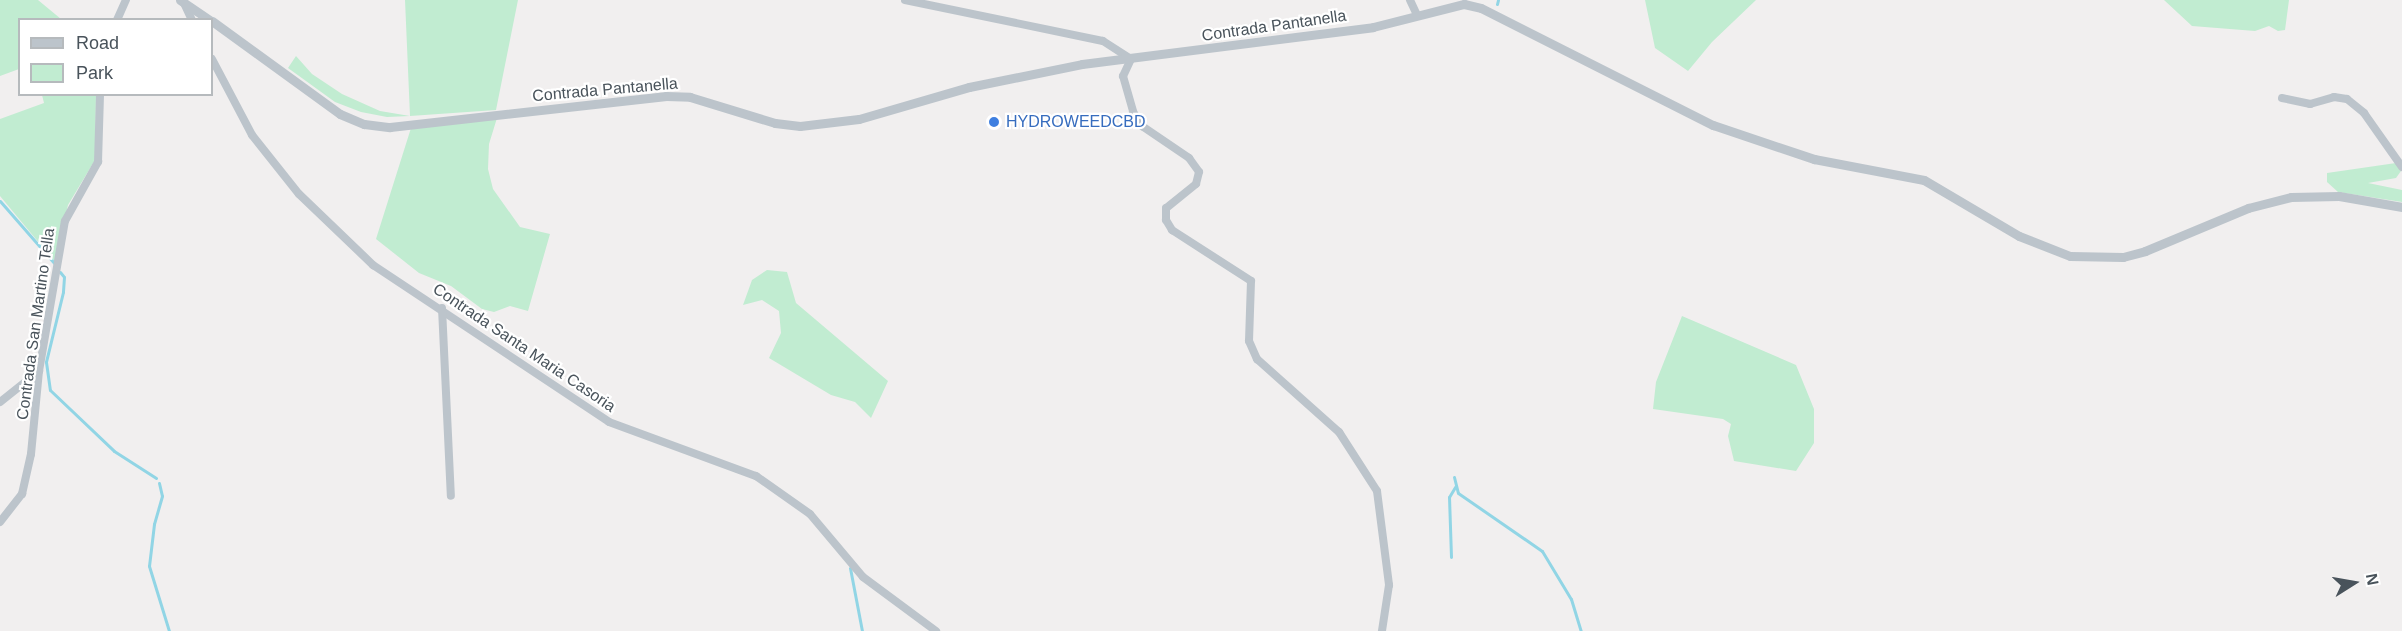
<!DOCTYPE html>
<style>
body{margin:0}
#map{position:relative;width:2402px;height:631px;overflow:hidden;background:#f1efef;font-family:Arial,sans-serif}
div>[style]{position:absolute}
.green>*{inset:0;background:#c1ecd1}
.stream>*{height:3px;margin:-1.5px;padding:0 1.5px;transform-origin:1.5px;border-radius:1.5px;background:#91d5e5}
.minor>*{height:8px;margin:-4px;padding:0 4px;transform-origin:4px;border-radius:4px;background:#bcc4cb}
.tertiary>*{height:9px;margin:-4.5px;padding:0 4.5px;transform-origin:4.5px;border-radius:4.5px;background:#bcc4cb}
.dots>*{width:16px;height:16px;translate:-50% -50%;box-sizing:border-box;border:3px solid #fff;border-radius:50%}
span{translate:-50% -50%;white-space:nowrap;text-align:center;line-height:1.15;-webkit-text-stroke:4.5px #fff;paint-order:stroke}
.street-label{font-size:16px;color:#49535b}
.shop-label{font-size:16px;color:#366cbe}
.left{translate:0 -50%;text-align:left}
.legend{position:absolute;left:18px;top:18px;width:195px;height:78px;box-sizing:border-box;background:#fff;border:2px solid #b6babd;margin:0;padding:8px 10px;list-style:none;font-size:18px;color:#49535b}
.legend li{display:flex;align-items:center;gap:12px;height:30px}
.legend b{width:30px;border:2px solid #b6babd}
.north{position:absolute;left:2324px;top:553px;width:60px;height:60px;-webkit-text-stroke:4px #fff;paint-order:stroke;rotate:79deg;font-size:16px;font-weight:700;line-height:24px;text-align:center;color:#49535b}
.north::after{content:'';display:block;margin:auto;width:21px;height:27px;background:#49535b;clip-path:polygon(50% 0,100% 100%,50% 72%,0 100%)}
</style>
<div id="map">
<div class="green">
<div style="clip-path:polygon(0 0,38px 0,61px 19px,20px 20px,19px 69px,0 76px)"></div>
<div style="clip-path:polygon(405px 0,518px 0,496px 110px,410px 116px,387px 117px,361px 112px,335px 102px,288px 68px,296px 56px,312px 74px,342px 94px,380px 111px,410px 116px)"></div>
<div style="clip-path:polygon(1645px 0,1756px 0,1712px 42px,1688px 71px,1655px 48px)"></div>
<div style="clip-path:polygon(2164px 0,2289px 0,2285px 30px,2278px 31px,2269px 26px,2255px 31px,2192px 26px)"></div>
<div style="clip-path:polygon(42px 95px,96px 95px,95px 160px,68px 205px,55px 262px,0 196px,0 119px,44px 103px)"></div>
<div style="clip-path:polygon(497px 118px,489px 144px,488px 169px,493px 189px,520px 227px,550px 234px,528px 311px,510px 306px,494px 312px,482px 309px,451px 286px,419px 273px,376px 239px,411px 128px)"></div>
<div style="clip-path:polygon(2396px 163px,2401px 171px,2396px 178px,2368px 183px,2402px 190px,2402px 202px,2338px 192px,2327px 182px,2327px 173px)"></div>
<div style="clip-path:polygon(767px 270px,787px 272px,796px 303px,888px 381px,871px 418px,855px 402px,831px 395px,769px 358px,781px 333px,779px 311px,762px 300px,743px 305px,752px 280px)"></div>
<div style="clip-path:polygon(1682px 316px,1796px 365px,1814px 409px,1814px 443px,1796px 471px,1734px 461px,1728px 436px,1731px 424px,1723px 419px,1653px 409px,1656px 382px)"></div>
</div>
<div class="stream">
<div style="left:1497px;top:4px;width:4px;rotate:-76deg"></div>
<div style="left:0;top:201px;width:82px;rotate:48.9deg"></div>
<div style="left:60px;top:272px;width:6px;rotate:51deg"></div>
<div style="left:64px;top:277px;width:15px;rotate:94deg"></div>
<div style="left:63px;top:292px;width:72px;rotate:103.7deg"></div>
<div style="left:46px;top:362px;width:28px;rotate:82deg"></div>
<div style="left:50px;top:390px;width:88px;rotate:43.6deg"></div>
<div style="left:114px;top:451px;width:50px;rotate:32.7deg"></div>
<div style="left:1454px;top:477px;width:16px;rotate:76deg"></div>
<div style="left:1458px;top:493px;width:102px;rotate:34.6deg"></div>
<div style="left:1542px;top:551px;width:56px;rotate:58.9deg"></div>
<div style="left:1571px;top:599px;width:34px;rotate:73deg"></div>
<div style="left:159px;top:483px;width:13px;rotate:77deg"></div>
<div style="left:162px;top:496px;width:29px;rotate:106deg"></div>
<div style="left:154px;top:524px;width:42px;rotate:96.8deg"></div>
<div style="left:149px;top:566px;width:68px;rotate:72.9deg"></div>
<div style="left:1451px;top:557px;width:60px;rotate:-91.9deg"></div>
<div style="left:1449px;top:497px;width:12px;rotate:-59deg"></div>
<div style="left:850px;top:568px;width:64px;rotate:79.2deg"></div>
</div>
<div class="minor">
<div style="left:905px;top:0;width:202px;rotate:11.7deg"></div>
<div style="left:1103px;top:41px;width:33px;rotate:33deg"></div>
<div style="left:1131px;top:59px;width:19px;rotate:115deg"></div>
<div style="left:1123px;top:76px;width:37px;rotate:74deg"></div>
<div style="left:1133px;top:112px;width:17px;rotate:57deg"></div>
<div style="left:1142px;top:126px;width:57px;rotate:34.2deg"></div>
<div style="left:1189px;top:158px;width:17px;rotate:54deg"></div>
<div style="left:1199px;top:172px;width:12px;rotate:104deg"></div>
<div style="left:1196px;top:184px;width:38px;rotate:141deg"></div>
<div style="left:1166px;top:208px;width:12px;rotate:90deg"></div>
<div style="left:1166px;top:220px;width:12px;rotate:59deg"></div>
<div style="left:1172px;top:230px;width:94px;rotate:32.8deg"></div>
<div style="left:1251px;top:281px;width:60px;rotate:91.9deg"></div>
<div style="left:1249px;top:341px;width:20px;rotate:66deg"></div>
<div style="left:1257px;top:359px;width:110px;rotate:41.7deg"></div>
<div style="left:1339px;top:432px;width:70px;rotate:57.2deg"></div>
<div style="left:1377px;top:491px;width:95px;rotate:82.7deg"></div>
<div style="left:1389px;top:585px;width:47px;rotate:98.7deg"></div>
<div style="left:1410px;top:0;width:17px;rotate:65deg"></div>
<div style="left:184px;top:3px;width:19px;rotate:65deg"></div>
<div style="left:117px;top:20px;width:22px;rotate:-66deg"></div>
<div style="left:212px;top:59px;width:86px;rotate:62.2deg"></div>
<div style="left:252px;top:135px;width:75px;rotate:51.5deg"></div>
<div style="left:299px;top:194px;width:103px;rotate:43.8deg"></div>
<div style="left:373px;top:265px;width:283px;rotate:33.6deg"></div>
<div style="left:609px;top:422px;width:157px;rotate:20.2deg"></div>
<div style="left:756px;top:476px;width:66px;rotate:35.1deg"></div>
<div style="left:810px;top:514px;width:82px;rotate:49.9deg"></div>
<div style="left:863px;top:577px;width:91px;rotate:36.5deg"></div>
<div style="left:2282px;top:98px;width:29px;rotate:12deg"></div>
<div style="left:2310px;top:104px;width:25px;rotate:-16deg"></div>
<div style="left:2334px;top:97px;width:13px;rotate:9deg"></div>
<div style="left:2347px;top:99px;width:22px;rotate:39deg"></div>
<div style="left:2364px;top:113px;width:66px;rotate:54.9deg"></div>
<div style="left:442px;top:308px;width:188px;rotate:87.3deg"></div>
<div style="left:0;top:402px;width:50px;rotate:-38.5deg"></div>
<div style="left:0;top:522px;width:36px;rotate:-52deg"></div>
<div style="left:22px;top:494px;width:41px;rotate:-77.3deg"></div>
<div style="left:31px;top:454px;width:83px;rotate:-84.5deg"></div>
<div style="left:39px;top:371px;width:152px;rotate:-80.2deg"></div>
<div style="left:65px;top:221px;width:68px;rotate:-60.8deg"></div>
<div style="left:98px;top:162px;width:68px;rotate:-88.3deg"></div>
</div>
<div class="tertiary">
<div style="left:180px;top:0;width:36px;rotate:34deg"></div>
<div style="left:212px;top:21px;width:158px;rotate:36deg"></div>
<div style="left:340px;top:114px;width:26px;rotate:23deg"></div>
<div style="left:364px;top:124px;width:26px;rotate:7deg"></div>
<div style="left:390px;top:127px;width:278px;rotate:-6.4deg"></div>
<div style="left:666px;top:96px;width:24px;rotate:2deg"></div>
<div style="left:690px;top:97px;width:89px;rotate:17deg"></div>
<div style="left:775px;top:123px;width:25px;rotate:7deg"></div>
<div style="left:800px;top:126px;width:59px;rotate:-6.8deg"></div>
<div style="left:859px;top:119px;width:115px;rotate:-16.2deg"></div>
<div style="left:969px;top:87px;width:115px;rotate:-11.5deg"></div>
<div style="left:1082px;top:64px;width:293px;rotate:-7.2deg"></div>
<div style="left:1373px;top:27px;width:94px;rotate:-14.2deg"></div>
<div style="left:1464px;top:4px;width:17px;rotate:13deg"></div>
<div style="left:1481px;top:8px;width:260px;rotate:26.8deg"></div>
<div style="left:1713px;top:125px;width:107px;rotate:18.6deg"></div>
<div style="left:1814px;top:159px;width:112px;rotate:10.8deg"></div>
<div style="left:1924px;top:180px;width:110px;rotate:30.5deg"></div>
<div style="left:2019px;top:236px;width:55px;rotate:21.4deg"></div>
<div style="left:2070px;top:256px;width:53px;rotate:1.1deg"></div>
<div style="left:2123px;top:257px;width:23px;rotate:-15deg"></div>
<div style="left:2145px;top:251px;width:112px;rotate:-22.7deg"></div>
<div style="left:2248px;top:208px;width:44px;rotate:-14.3deg"></div>
<div style="left:2291px;top:197px;width:48px;rotate:-1.2deg"></div>
<div style="left:2339px;top:196px;width:64px;rotate:9.9deg"></div>
</div>
<div class="dots">
<div style="left:994px;top:122px;background:#3f7fe0"></div>
</div>
<div class="street-label">
<span style="left:1274px;top:26px;rotate:-8deg">Contrada Pantanella</span>
<span style="left:605px;top:90px;rotate:-5deg">Contrada Pantanella</span>
<span style="left:36px;top:324px;rotate:-82deg">Contrada San Martino Tella</span>
<span style="left:524px;top:348px;rotate:34deg">Contrada Santa Maria Casoria</span>
</div>
<div class="shop-label">
<span class="left" style="left:1006px;top:122px">HYDROWEEDCBD</span>
</div>
<ul class="legend">
<li><b style="height:8px;background:#bcc4cb"></b>Road</li>
<li><b style="height:16px;background:#c1ecd1"></b>Park</li>
</ul>
<div class="north">N</div>
</div>
